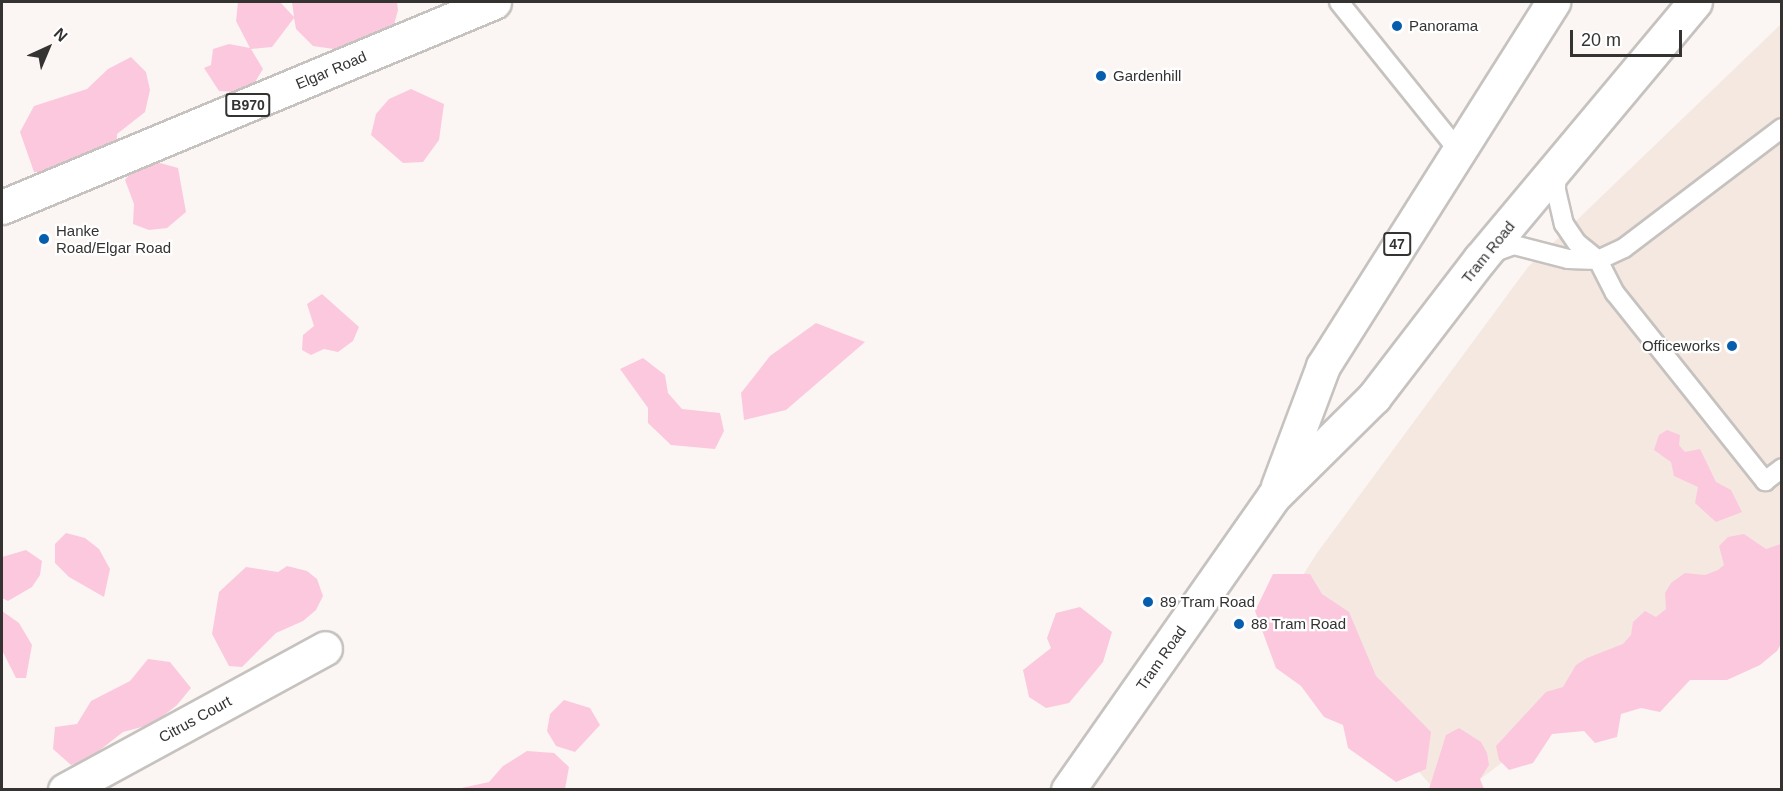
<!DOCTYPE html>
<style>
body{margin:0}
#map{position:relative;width:1783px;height:791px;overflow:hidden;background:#fbf6f3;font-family:Helvetica,sans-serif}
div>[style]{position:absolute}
.built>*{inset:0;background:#f4e8e1}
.green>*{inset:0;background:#fcc8de}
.roads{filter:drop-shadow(2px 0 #c6c2bf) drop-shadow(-2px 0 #c6c2bf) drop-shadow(0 2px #c6c2bf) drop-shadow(0 -2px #c6c2bf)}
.service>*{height:18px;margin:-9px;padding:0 9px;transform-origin:9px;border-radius:9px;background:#fff}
.minor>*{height:33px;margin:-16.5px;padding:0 16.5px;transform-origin:16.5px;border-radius:16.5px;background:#fff}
.primary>*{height:33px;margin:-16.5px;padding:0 16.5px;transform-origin:16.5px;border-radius:16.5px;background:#fff}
.dots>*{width:16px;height:16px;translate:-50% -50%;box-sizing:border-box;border:3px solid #fff;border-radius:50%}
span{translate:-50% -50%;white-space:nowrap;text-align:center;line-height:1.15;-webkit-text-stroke:4.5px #fff;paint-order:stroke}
.shield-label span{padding:2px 4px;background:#fff;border:2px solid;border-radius:4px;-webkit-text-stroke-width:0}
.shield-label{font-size:14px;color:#343332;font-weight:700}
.poi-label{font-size:15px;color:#343332}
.left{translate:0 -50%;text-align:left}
.right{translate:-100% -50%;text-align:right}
.street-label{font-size:15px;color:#343332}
.frame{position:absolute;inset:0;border:3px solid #343332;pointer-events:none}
.north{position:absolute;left:18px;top:18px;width:60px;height:60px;-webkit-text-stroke:4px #fff;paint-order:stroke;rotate:44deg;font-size:16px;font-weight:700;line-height:24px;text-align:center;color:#343332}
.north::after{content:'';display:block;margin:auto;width:21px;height:27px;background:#343332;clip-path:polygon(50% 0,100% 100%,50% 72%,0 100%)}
.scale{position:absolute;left:1570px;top:30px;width:112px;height:27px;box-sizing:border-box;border:3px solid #343332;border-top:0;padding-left:8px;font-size:18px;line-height:21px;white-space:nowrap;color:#343332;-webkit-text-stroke:4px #fff;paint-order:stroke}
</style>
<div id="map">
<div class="built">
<div style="clip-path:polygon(1781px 24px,1781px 552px,1467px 789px,1434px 789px,1279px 613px,1317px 553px,1528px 267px)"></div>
</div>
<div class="green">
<div style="clip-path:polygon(238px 2px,280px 2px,294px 17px,292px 2px,397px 2px,398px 10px,392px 32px,348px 51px,313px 46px,296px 29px,294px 18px,272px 47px,251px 49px,263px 69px,252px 87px,236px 92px,219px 91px,204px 68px,211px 65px,213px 49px,229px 44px,250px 48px,236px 21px)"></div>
<div style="clip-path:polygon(131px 57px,146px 72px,150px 90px,145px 112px,117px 134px,116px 160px,85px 173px,34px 172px,20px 132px,34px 106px,87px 89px,108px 69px)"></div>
<div style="clip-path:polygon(411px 89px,444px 104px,439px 140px,423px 162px,403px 163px,371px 135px,376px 114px,389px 99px)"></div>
<div style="clip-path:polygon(160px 163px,178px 168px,186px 212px,167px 228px,149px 230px,133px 224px,134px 204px,125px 180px,135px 168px)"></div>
<div style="clip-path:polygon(322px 294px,359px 327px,353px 341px,338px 352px,324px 349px,311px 355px,302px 350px,303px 335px,314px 326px,307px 304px)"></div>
<div style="clip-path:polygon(816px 323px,865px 342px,786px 410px,744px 420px,741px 393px,770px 356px)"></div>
<div style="clip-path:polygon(643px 358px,665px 375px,668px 393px,682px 409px,720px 413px,724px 431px,715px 449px,671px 445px,648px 423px,648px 408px,620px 369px)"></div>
<div style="clip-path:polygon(1667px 430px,1680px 435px,1679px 445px,1685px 452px,1700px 449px,1716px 482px,1731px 490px,1742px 512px,1716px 522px,1695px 503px,1698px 487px,1674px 476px,1671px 462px,1654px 450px,1659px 435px)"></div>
<div style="clip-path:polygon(66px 533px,85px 538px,99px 549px,110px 569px,104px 597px,69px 577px,55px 563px,55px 544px)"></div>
<div style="clip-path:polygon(1744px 534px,1766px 549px,1781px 544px,1782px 642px,1777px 651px,1760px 665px,1727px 680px,1690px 680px,1660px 712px,1641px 708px,1621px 714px,1617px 737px,1595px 743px,1584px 731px,1552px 734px,1533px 763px,1509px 770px,1499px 760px,1496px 746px,1546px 692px,1563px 687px,1576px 665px,1587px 658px,1623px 644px,1631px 635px,1633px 622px,1645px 611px,1656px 617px,1666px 609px,1665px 593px,1671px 583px,1685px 573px,1705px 575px,1718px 570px,1724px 565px,1719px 546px,1728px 537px)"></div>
<div style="clip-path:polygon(26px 550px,42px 561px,40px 575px,32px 587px,8px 601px,2px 598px,2px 557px)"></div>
<div style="clip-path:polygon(287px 566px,307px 571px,317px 579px,323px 596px,316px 610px,303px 621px,276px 633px,242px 667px,229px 666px,212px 634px,219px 592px,246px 567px,278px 572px)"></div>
<div style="clip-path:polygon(1273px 574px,1310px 574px,1322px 594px,1349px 612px,1376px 676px,1431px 732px,1426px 769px,1396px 782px,1348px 748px,1343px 725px,1324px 717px,1301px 686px,1276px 668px,1255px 611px)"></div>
<div style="clip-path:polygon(1080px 607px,1112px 632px,1103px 662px,1069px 703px,1046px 708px,1029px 697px,1023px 670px,1051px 648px,1047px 638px,1056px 613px)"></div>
<div style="clip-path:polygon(2px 611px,19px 623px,32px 645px,26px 678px,16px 678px,2px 650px)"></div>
<div style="clip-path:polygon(148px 659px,170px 662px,191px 688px,177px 705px,153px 724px,123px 732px,86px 761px,71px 765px,53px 749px,55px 727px,77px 724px,91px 701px,130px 681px)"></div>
<div style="clip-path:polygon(564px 700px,590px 708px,600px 725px,575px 752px,556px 746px,547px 731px,550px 714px)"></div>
<div style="clip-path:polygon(1459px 728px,1481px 742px,1487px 753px,1489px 765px,1480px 779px,1484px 789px,1429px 789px,1446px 735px)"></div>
<div style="clip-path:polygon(527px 751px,554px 753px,569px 767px,565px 789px,457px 789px,489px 782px,503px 766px)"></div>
</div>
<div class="roads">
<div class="service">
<div style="left:1339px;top:2px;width:190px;rotate:51.2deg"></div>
<div style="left:1782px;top:128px;width:198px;rotate:142.8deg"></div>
<div style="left:1624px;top:248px;width:29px;rotate:155deg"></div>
<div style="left:1598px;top:260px;width:37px;rotate:63deg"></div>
<div style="left:1615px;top:293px;width:241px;rotate:51.4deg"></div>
<div style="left:1765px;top:481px;width:21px;rotate:-37deg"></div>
<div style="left:1557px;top:169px;width:21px;rotate:93deg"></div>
<div style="left:1556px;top:190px;width:35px;rotate:77deg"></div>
<div style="left:1564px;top:224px;width:23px;rotate:56deg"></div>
<div style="left:1577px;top:243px;width:27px;rotate:39deg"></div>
<div style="left:1489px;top:254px;width:27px;rotate:-20deg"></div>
<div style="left:1514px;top:245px;width:56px;rotate:14.5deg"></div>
<div style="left:1568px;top:259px;width:30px;rotate:2deg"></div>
</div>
<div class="minor">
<div style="left:65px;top:790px;width:296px;rotate:-28.6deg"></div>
</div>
<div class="primary">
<div style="left:2px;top:207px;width:533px;rotate:-22.62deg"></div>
<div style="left:1278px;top:486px;width:128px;rotate:-69.4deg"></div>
<div style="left:1323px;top:366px;width:431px;rotate:-57.7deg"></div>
<div style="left:1068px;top:790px;width:359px;rotate:-55deg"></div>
<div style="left:1274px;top:496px;width:141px;rotate:-44.7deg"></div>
<div style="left:1374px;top:397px;width:174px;rotate:-52.5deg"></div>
<div style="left:1480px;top:259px;width:335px;rotate:-50.1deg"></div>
</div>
</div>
<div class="dots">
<div style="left:1397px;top:26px;background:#065eac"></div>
<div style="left:1101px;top:76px;background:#065eac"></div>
<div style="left:44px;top:239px;background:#065eac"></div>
<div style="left:1732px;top:346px;background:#065eac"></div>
<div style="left:1148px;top:602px;background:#065eac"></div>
<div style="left:1239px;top:624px;background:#065eac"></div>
</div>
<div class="shield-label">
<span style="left:248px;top:105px">B970</span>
<span style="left:1397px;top:244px">47</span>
</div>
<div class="poi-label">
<span class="left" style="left:1409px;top:26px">Panorama</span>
<span class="left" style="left:1113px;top:76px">Gardenhill</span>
<span class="left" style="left:56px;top:239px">Hanke<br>Road/Elgar Road</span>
<span class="right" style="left:1720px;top:346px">Officeworks</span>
<span class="left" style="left:1160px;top:602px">89 Tram Road</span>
<span class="left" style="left:1251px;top:624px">88 Tram Road</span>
</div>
<div class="street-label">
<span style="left:331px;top:70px;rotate:-23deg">Elgar Road</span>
<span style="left:1488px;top:252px;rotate:-51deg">Tram Road</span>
<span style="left:1161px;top:658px;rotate:-55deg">Tram Road</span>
<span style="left:195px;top:719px;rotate:-29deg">Citrus Court</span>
</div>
<div class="frame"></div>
<div class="north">N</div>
<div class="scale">20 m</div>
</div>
